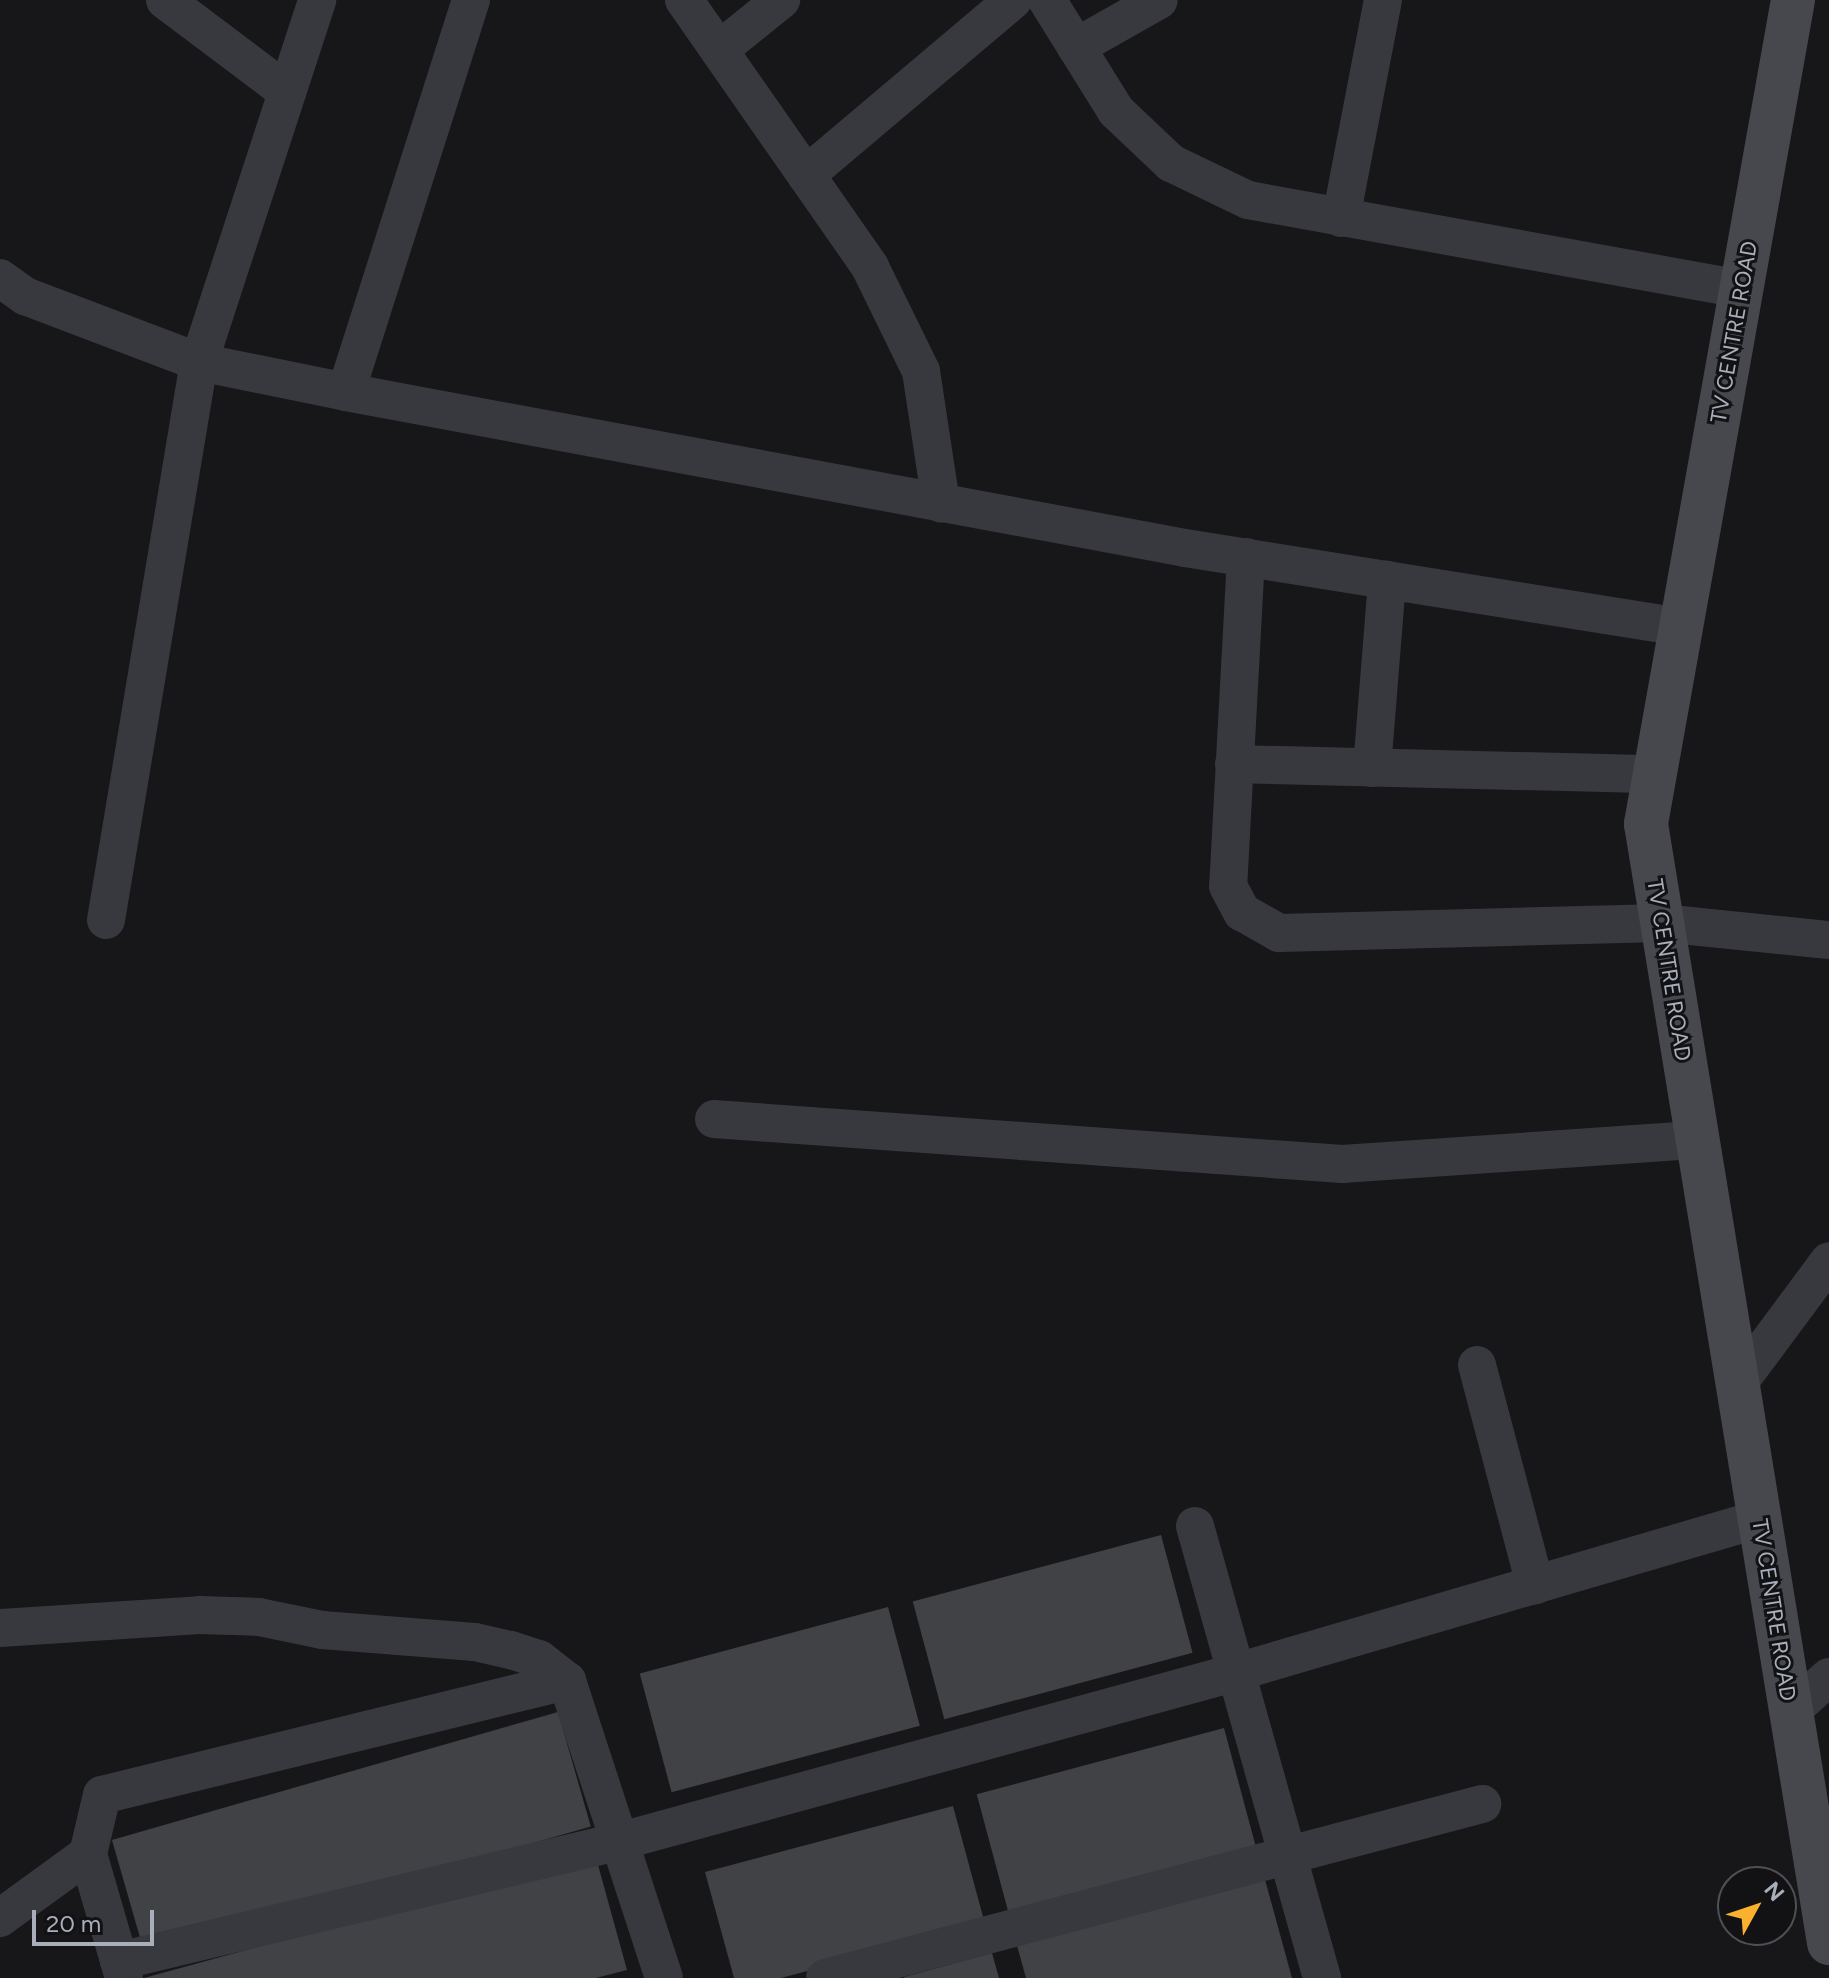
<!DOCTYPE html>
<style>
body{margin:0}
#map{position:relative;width:1829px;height:1978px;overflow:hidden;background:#171719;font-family:Figtree,sans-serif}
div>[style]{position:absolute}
.building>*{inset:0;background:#414246;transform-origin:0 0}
.minor>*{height:38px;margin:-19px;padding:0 19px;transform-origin:19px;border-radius:19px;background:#38393e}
.secondary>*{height:44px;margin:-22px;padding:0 22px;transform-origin:22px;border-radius:22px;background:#46484e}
span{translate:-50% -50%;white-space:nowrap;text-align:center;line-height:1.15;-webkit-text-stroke:6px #121214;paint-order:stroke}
.street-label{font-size:22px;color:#a8aeba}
.north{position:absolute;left:1717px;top:1866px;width:80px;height:80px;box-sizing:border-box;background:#121214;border:2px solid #4e5056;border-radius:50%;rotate:50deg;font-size:22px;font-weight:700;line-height:32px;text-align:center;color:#a8aeba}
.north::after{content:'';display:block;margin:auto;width:28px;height:36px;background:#fab12e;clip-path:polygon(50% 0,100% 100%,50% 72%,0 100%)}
.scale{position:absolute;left:32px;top:1910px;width:122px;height:36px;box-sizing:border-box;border:4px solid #a8aeba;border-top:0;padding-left:10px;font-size:24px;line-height:28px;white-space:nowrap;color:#a8aeba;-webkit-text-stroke:6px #121214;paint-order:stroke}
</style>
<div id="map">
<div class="building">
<div style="left:1161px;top:1535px;width:122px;height:257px;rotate:75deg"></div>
<div style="left:888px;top:1607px;width:123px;height:257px;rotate:75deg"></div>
<div style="left:558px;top:1712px;width:119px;height:464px;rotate:74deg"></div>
<div style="left:1224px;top:1728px;width:122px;height:256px;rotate:75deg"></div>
<div style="clip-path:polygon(953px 1806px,985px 1924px,781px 1978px,734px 1978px,705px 1872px)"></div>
<div style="clip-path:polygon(595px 1854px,627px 1970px,596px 1978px,144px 1978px)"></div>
<div style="clip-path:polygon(1264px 1876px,1292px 1978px,1026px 1978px,1016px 1942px)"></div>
<div style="clip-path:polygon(992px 1953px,999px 1978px,904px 1978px,904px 1977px)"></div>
</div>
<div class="minor">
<div style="left:165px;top:0;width:153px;rotate:37deg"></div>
<div style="left:471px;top:0;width:411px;rotate:107.7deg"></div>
<div style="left:346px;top:392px;width:853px;rotate:10.53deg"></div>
<div style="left:1185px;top:548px;width:502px;rotate:9.05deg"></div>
<div style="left:684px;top:0;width:325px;rotate:55.1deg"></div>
<div style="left:870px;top:267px;width:116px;rotate:63.9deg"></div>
<div style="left:921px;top:371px;width:134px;rotate:81.4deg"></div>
<div style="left:1047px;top:0;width:131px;rotate:58.1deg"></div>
<div style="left:1116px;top:111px;width:76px;rotate:43.4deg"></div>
<div style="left:1171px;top:163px;width:85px;rotate:25.7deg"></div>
<div style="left:1248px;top:200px;width:501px;rotate:10.23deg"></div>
<div style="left:1076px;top:47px;width:95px;rotate:-29.5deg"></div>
<div style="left:719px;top:50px;width:80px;rotate:-38.9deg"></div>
<div style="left:806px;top:175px;width:271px;rotate:-40.2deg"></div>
<div style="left:1341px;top:218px;width:222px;rotate:-79.1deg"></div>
<div style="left:0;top:278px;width:31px;rotate:36deg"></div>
<div style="left:25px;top:296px;width:186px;rotate:20.8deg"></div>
<div style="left:199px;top:362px;width:150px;rotate:11.5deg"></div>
<div style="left:1246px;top:557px;width:329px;rotate:93.1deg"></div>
<div style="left:1228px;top:886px;width:30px;rotate:62deg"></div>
<div style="left:1242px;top:912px;width:43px;rotate:29.6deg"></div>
<div style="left:1279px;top:933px;width:382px;rotate:-1.5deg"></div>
<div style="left:1661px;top:923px;width:169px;rotate:5.8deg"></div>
<div style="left:1234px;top:764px;width:421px;rotate:1.4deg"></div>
<div style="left:1372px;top:768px;width:189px;rotate:-85.4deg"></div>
<div style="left:106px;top:920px;width:566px;rotate:-80.54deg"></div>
<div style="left:199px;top:362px;width:381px;rotate:-71.9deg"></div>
<div style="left:714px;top:1119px;width:630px;rotate:4.1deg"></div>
<div style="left:1342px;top:1164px;width:356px;rotate:-3.9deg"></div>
<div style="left:1477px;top:1365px;width:228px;rotate:75.2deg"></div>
<div style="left:1737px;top:1385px;width:154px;rotate:-53.4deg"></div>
<div style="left:1195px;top:1526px;width:470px;rotate:74.3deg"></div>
<div style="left:0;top:1628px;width:200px;rotate:-3.7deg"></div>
<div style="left:200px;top:1615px;width:59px;rotate:1.9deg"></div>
<div style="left:259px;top:1617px;width:64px;rotate:11.7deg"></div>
<div style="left:322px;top:1630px;width:153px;rotate:4.5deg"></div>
<div style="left:475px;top:1642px;width:37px;rotate:13deg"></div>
<div style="left:511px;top:1650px;width:29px;rotate:18deg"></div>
<div style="left:539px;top:1659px;width:36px;rotate:38deg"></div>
<div style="left:1791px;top:1711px;width:51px;rotate:-41.8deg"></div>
<div style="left:88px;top:1854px;width:129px;rotate:73.8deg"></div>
<div style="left:0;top:1918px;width:109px;rotate:-36deg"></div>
<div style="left:88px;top:1854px;width:61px;rotate:-76.7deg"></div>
<div style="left:102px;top:1795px;width:479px;rotate:-13.8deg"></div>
<div style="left:567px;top:1681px;width:312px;rotate:71.9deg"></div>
<div style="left:119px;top:1961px;width:516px;rotate:-13.44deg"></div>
<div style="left:621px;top:1841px;width:639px;rotate:-15.34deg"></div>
<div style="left:1237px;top:1672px;width:544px;rotate:-16.34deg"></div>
<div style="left:825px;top:1978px;width:680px;rotate:-14.83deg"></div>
</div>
<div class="secondary">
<div style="left:1793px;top:0;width:837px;rotate:100.12deg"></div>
<div style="left:1646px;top:824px;width:1134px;rotate:80.71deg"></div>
</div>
<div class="street-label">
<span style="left:1734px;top:332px;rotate:-80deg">TV CENTRE ROAD</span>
<span style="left:1669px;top:970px;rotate:81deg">TV CENTRE ROAD</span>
<span style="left:1774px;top:1610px;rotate:81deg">TV CENTRE ROAD</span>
</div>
<div class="north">N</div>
<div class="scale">20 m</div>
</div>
